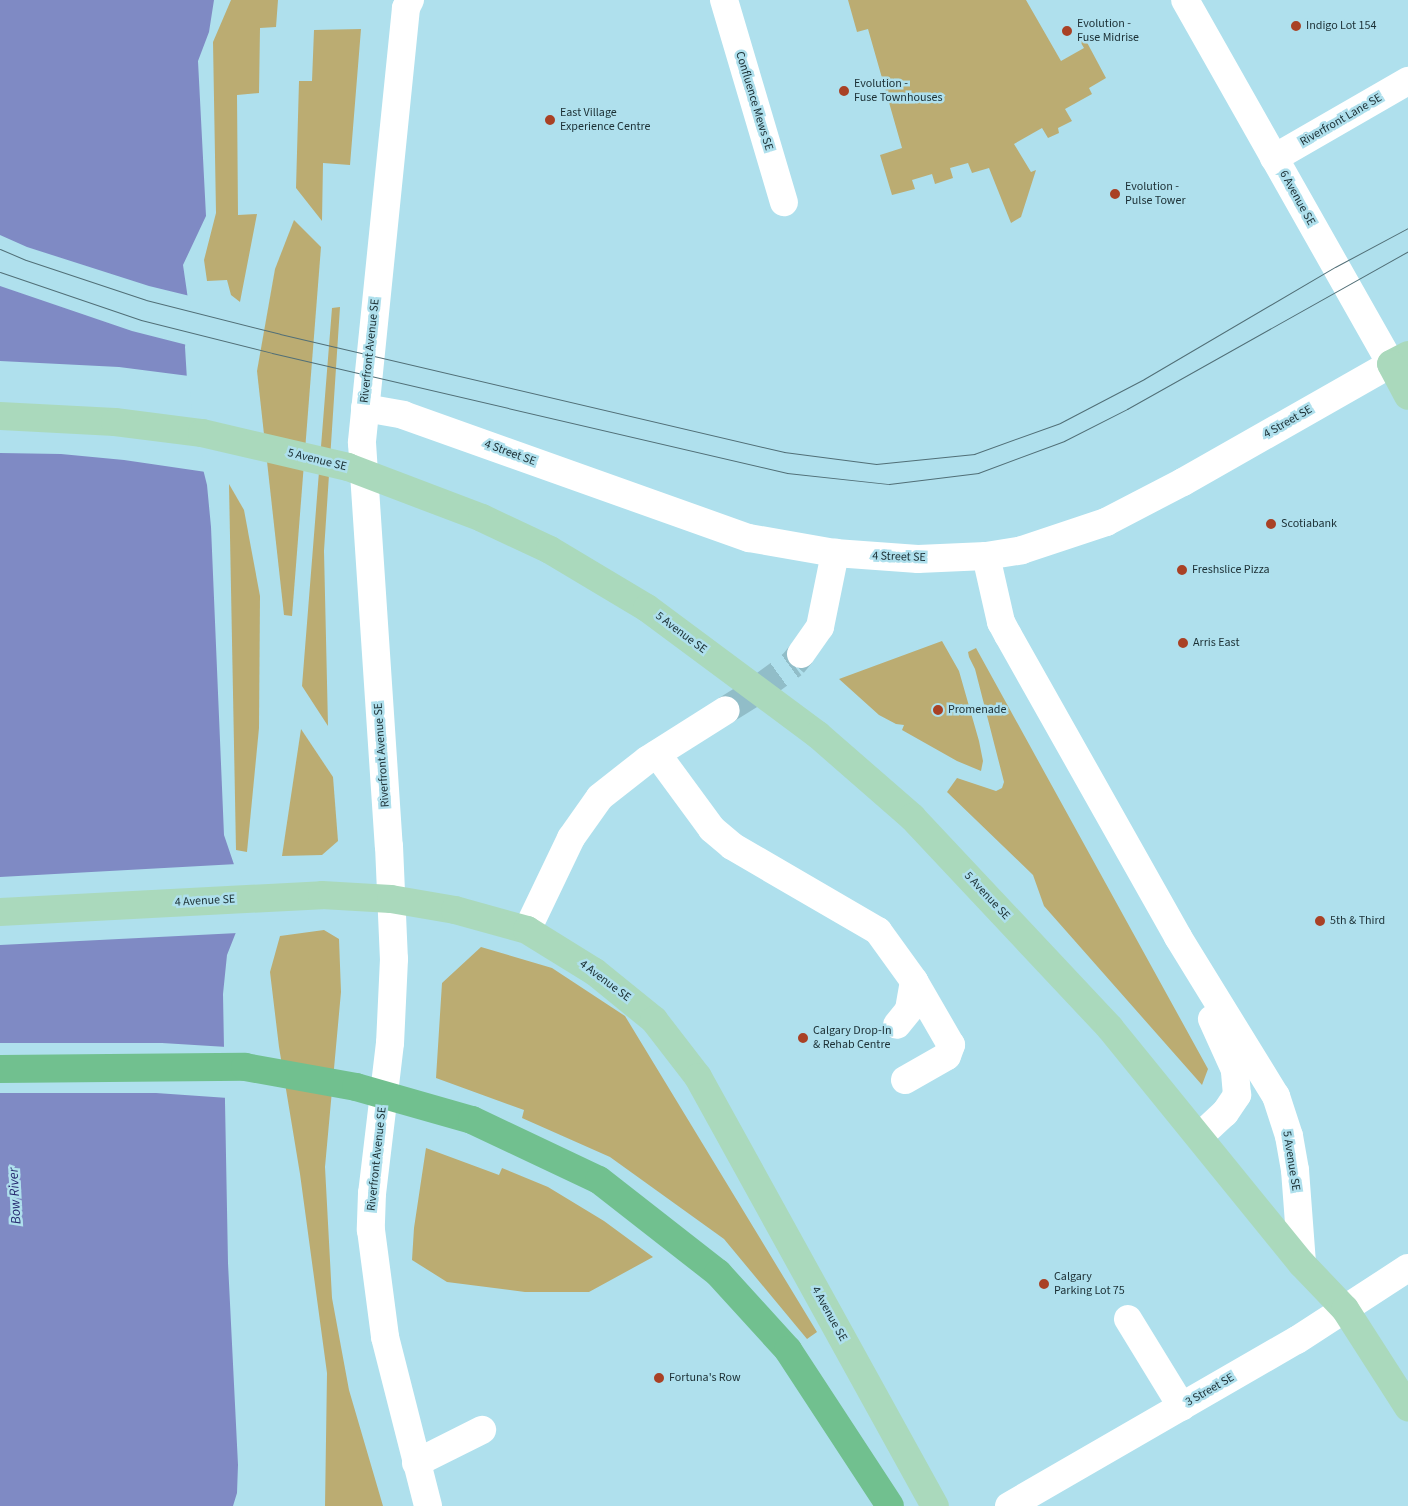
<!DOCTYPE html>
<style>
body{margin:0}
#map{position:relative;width:1408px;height:1506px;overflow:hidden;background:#afe0ed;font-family:"Source Sans 3",sans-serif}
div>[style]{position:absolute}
.green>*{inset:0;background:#bbac72}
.water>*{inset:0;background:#7f8ac4}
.pier>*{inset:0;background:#afe0ed}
.minor-tunnel>*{height:28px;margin-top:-14px;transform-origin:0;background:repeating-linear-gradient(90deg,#91bdc8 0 28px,transparent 0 42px)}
.minor>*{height:28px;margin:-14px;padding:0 14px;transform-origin:14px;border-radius:14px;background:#fff}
.major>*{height:28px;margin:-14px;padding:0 14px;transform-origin:14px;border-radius:14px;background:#aad9bc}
.highway>*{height:28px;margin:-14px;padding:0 14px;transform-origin:14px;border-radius:14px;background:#71c08f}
.tram>*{height:1px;margin:-0.5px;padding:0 0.5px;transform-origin:0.5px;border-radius:0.5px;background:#516f77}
.dots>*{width:14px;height:14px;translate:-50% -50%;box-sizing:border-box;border:2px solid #afe0ed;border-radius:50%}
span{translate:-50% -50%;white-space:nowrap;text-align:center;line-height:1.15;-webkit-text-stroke:5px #afe0ed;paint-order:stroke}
.poi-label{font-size:12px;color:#1b2f34}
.left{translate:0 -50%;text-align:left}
.street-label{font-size:12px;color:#1b2f34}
.water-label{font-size:14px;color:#272a70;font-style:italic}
</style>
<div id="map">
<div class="green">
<div style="clip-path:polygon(231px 0,278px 0,276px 27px,260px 28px,259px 93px,237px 95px,238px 215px,257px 214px,240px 302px,231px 295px,227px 280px,207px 281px,204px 260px,216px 213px,213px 42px)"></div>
<div style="clip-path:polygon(848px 0,1026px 0,1061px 61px,1084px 48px,1078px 38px,1083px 35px,1106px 78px,1089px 88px,1092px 94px,1065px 109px,1072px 121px,1058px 128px,1059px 133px,1048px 138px,1042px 128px,1014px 144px,1031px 172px,1036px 170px,1021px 217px,1011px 223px,989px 168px,972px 173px,968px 163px,950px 168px,953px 178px,935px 184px,932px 174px,912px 180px,915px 189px,892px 195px,880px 155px,902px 148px,868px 29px,857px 32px)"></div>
<div style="clip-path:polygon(361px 29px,350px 165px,323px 163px,322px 221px,296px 188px,299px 81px,312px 81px,314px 30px)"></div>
<div style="clip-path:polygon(294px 220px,321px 247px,292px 616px,284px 615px,257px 371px,275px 269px)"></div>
<div style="clip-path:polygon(340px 307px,324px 551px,328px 726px,302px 686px,332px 308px)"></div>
<div style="clip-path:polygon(229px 484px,244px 510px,260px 596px,259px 728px,247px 852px,236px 850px)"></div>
<div style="clip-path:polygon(942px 641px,959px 671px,979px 741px,983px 761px,981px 771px,957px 761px,902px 730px,904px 725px,896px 724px,879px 715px,839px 679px)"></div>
<div style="clip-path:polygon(976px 648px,1208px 1069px,1202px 1085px,1044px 906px,1033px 875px,947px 792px,957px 778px,996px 791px,1002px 788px,1004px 782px,975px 669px,969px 657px,968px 652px)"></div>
<div style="clip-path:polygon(301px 729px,333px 777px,338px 841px,322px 855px,282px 856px)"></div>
<div style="clip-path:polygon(324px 930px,339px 939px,341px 992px,325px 1167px,332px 1298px,349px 1390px,383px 1506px,325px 1506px,327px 1373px,300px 1174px,279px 1047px,270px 972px,280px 936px)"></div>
<div style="clip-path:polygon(481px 947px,552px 968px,625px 1016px,817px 1332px,807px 1339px,724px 1239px,610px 1157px,522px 1118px,524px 1110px,436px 1078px,442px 983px)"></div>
<div style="clip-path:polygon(426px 1148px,499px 1175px,502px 1168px,548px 1187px,604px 1221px,653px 1257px,589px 1292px,525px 1292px,447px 1282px,412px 1260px,414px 1228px)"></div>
</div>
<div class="water">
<div style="clip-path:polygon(0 0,214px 0,209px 32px,198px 61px,206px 216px,183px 265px,189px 306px,185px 347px,189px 413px,207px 485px,211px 527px,224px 835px,244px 894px,242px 917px,227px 955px,223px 994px,228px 1263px,238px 1465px,237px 1493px,233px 1506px,0 1506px)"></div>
</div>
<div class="pier">
<div style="clip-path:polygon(0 235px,27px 247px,149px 286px,190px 296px,191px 306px,187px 345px,132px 331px,0 286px)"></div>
<div style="clip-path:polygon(0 361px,119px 367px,189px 376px,192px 412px,206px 472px,124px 460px,61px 454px,0 453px)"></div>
<div style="clip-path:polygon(237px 864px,247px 894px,245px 917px,238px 933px,0 945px,0 877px)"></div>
<div style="clip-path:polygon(0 1043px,162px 1043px,227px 1047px,228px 1098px,156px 1093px,0 1093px)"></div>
</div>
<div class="minor-tunnel">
<div style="left:726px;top:710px;width:36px;rotate:-32deg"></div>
<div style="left:756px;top:691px;width:46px;rotate:-36.1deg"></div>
<div style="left:793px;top:664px;width:13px;rotate:-51deg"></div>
</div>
<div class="minor">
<div style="left:410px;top:0;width:9px;rotate:117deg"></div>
<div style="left:406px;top:8px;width:437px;rotate:95.8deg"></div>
<div style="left:362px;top:443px;width:404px;rotate:86.2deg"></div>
<div style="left:389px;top:846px;width:113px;rotate:87.5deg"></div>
<div style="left:394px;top:959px;width:84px;rotate:92.7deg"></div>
<div style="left:390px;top:1043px;width:151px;rotate:96.8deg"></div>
<div style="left:372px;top:1193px;width:37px;rotate:92deg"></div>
<div style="left:371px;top:1230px;width:108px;rotate:82.5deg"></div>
<div style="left:385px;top:1337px;width:174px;rotate:75.7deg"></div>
<div style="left:724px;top:0;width:211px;rotate:73.5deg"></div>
<div style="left:1274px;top:158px;width:155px;rotate:-29.9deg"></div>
<div style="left:365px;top:408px;width:39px;rotate:10deg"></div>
<div style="left:403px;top:415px;width:367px;rotate:19.6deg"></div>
<div style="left:749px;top:538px;width:87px;rotate:9.9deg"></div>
<div style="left:835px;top:553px;width:83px;rotate:4.1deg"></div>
<div style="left:918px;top:559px;width:68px;rotate:-2.5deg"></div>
<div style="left:986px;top:556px;width:36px;rotate:-9deg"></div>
<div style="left:1022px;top:550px;width:89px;rotate:-18.4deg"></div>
<div style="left:1106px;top:522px;width:87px;rotate:-27.5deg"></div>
<div style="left:1183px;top:482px;width:239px;rotate:-29.6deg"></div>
<div style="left:1391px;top:364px;width:418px;rotate:-119.5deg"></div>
<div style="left:986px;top:556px;width:68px;rotate:77.2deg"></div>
<div style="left:1001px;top:622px;width:15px;rotate:62deg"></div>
<div style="left:1008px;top:635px;width:347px;rotate:60.6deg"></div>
<div style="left:1178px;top:937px;width:187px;rotate:58.4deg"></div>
<div style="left:1276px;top:1096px;width:42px;rotate:72deg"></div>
<div style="left:1289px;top:1136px;width:35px;rotate:80deg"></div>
<div style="left:1295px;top:1170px;width:94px;rotate:85.7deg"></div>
<div style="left:801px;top:654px;width:33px;rotate:-55deg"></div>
<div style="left:820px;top:627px;width:76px;rotate:-78.5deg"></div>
<div style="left:657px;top:754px;width:93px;rotate:53.7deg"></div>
<div style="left:712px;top:829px;width:26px;rotate:40deg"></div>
<div style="left:732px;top:846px;width:169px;rotate:30.2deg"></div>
<div style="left:878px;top:931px;width:62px;rotate:54.2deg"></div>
<div style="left:914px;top:981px;width:29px;rotate:100deg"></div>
<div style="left:909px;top:1010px;width:19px;rotate:129deg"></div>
<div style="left:527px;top:930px;width:102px;rotate:-64.4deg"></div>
<div style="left:571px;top:838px;width:50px;rotate:-54.7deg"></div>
<div style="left:600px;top:797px;width:60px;rotate:-38.2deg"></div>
<div style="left:647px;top:760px;width:93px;rotate:-32.3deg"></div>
<div style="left:905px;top:1080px;width:48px;rotate:-29.7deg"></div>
<div style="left:947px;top:1056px;width:12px;rotate:-70deg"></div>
<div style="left:951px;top:1045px;width:74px;rotate:-120deg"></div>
<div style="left:1200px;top:1136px;width:34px;rotate:-43deg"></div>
<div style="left:1225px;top:1113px;width:22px;rotate:-56deg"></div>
<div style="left:1237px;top:1095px;width:25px;rotate:-95deg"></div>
<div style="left:1235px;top:1070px;width:56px;rotate:-114.3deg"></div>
<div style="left:1128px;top:1319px;width:103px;rotate:58.5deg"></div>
<div style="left:416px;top:1463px;width:74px;rotate:-26.6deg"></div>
<div style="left:1009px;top:1506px;width:332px;rotate:-30deg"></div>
<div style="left:1297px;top:1340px;width:132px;rotate:-33deg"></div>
</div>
<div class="major">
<div style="left:1408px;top:355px;width:19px;rotate:152deg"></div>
<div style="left:1391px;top:364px;width:36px;rotate:62deg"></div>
<div style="left:0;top:416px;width:115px;rotate:3deg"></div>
<div style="left:115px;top:422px;width:88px;rotate:7.2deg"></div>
<div style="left:202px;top:433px;width:150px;rotate:13.1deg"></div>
<div style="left:348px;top:467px;width:143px;rotate:20.8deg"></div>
<div style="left:482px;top:518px;width:75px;rotate:25.2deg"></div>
<div style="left:550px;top:550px;width:113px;rotate:30.9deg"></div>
<div style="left:647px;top:608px;width:213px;rotate:36.6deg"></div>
<div style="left:818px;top:735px;width:125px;rotate:41.1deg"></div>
<div style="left:912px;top:817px;width:289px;rotate:46.8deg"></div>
<div style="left:1110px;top:1028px;width:304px;rotate:50.9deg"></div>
<div style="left:1302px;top:1264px;width:62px;rotate:46.3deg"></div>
<div style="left:1345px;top:1309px;width:117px;rotate:57.3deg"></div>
<div style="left:0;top:912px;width:322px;rotate:-3deg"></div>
<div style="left:322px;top:895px;width:69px;rotate:3.3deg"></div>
<div style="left:391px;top:899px;width:65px;rotate:9.8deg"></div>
<div style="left:455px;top:910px;width:75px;rotate:15.5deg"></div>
<div style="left:527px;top:930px;width:80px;rotate:31.7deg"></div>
<div style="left:595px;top:972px;width:76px;rotate:39.1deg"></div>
<div style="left:654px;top:1020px;width:72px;rotate:52.3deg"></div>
<div style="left:698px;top:1077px;width:490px;rotate:61.1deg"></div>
</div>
<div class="highway">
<div style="left:0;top:1069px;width:245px;rotate:-0.5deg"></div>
<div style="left:245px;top:1067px;width:113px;rotate:10.2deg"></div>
<div style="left:356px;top:1087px;width:121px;rotate:15.9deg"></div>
<div style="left:472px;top:1120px;width:140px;rotate:25.3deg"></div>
<div style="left:599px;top:1180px;width:151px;rotate:38deg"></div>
<div style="left:718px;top:1273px;width:104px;rotate:47.7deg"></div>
<div style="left:788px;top:1350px;width:186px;rotate:56.8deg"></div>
</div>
<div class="tram">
<div style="left:0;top:249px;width:28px;rotate:23deg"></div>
<div style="left:26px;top:260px;width:126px;rotate:18.4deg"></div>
<div style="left:146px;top:300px;width:138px;rotate:14.2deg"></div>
<div style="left:280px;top:334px;width:518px;rotate:13.18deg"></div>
<div style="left:784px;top:452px;width:93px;rotate:7.4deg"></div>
<div style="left:876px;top:464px;width:99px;rotate:-5.8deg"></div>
<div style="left:974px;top:454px;width:91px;rotate:-19.8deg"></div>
<div style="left:1060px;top:423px;width:95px;rotate:-27.6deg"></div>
<div style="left:1144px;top:379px;width:221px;rotate:-30.4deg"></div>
<div style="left:1335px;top:267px;width:83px;rotate:-28.1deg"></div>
<div style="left:0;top:272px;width:149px;rotate:18.8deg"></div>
<div style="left:141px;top:320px;width:135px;rotate:14.1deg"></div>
<div style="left:272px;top:353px;width:529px;rotate:13.12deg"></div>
<div style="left:787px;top:473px;width:103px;rotate:6.2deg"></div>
<div style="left:889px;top:484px;width:90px;rotate:-7deg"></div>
<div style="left:978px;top:473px;width:92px;rotate:-20.4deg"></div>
<div style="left:1064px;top:441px;width:71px;rotate:-26.9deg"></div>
<div style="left:1127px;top:409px;width:322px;rotate:-29.3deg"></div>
</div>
<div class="dots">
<div style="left:1296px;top:26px;background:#a94125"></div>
<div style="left:1067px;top:31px;background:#a94125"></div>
<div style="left:844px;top:91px;background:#a94125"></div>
<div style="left:550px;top:120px;background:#a94125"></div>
<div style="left:1115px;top:194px;background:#a94125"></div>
<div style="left:1271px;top:524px;background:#a94125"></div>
<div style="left:1182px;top:570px;background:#a94125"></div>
<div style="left:1183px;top:643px;background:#a94125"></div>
<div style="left:938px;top:710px;background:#a94125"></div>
<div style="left:1320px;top:921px;background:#a94125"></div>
<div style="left:803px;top:1038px;background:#a94125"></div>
<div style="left:1044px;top:1284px;background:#a94125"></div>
<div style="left:659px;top:1378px;background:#a94125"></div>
</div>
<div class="poi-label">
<span class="left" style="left:1077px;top:31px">Evolution -<br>Fuse Midrise</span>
<span class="left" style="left:1306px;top:26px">Indigo Lot 154</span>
<span class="left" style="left:854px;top:91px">Evolution -<br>Fuse Townhouses</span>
<span class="left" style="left:560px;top:120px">East Village<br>Experience Centre</span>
<span class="left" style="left:1125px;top:194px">Evolution -<br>Pulse Tower</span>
<span class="left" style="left:1281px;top:524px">Scotiabank</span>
<span class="left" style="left:1192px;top:570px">Freshslice Pizza</span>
<span class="left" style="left:1193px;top:643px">Arris East</span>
<span class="left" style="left:948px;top:710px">Promenade</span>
<span class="left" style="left:1330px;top:921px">5th &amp; Third</span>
<span class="left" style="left:813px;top:1038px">Calgary Drop-In<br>&amp; Rehab Centre</span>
<span class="left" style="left:1054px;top:1284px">Calgary<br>Parking Lot 75</span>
<span class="left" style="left:669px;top:1378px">Fortuna's Row</span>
</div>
<div class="street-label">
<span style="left:754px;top:101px;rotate:73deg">Confluence Mews SE</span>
<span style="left:1341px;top:120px;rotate:-30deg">Riverfront Lane SE</span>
<span style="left:1297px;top:198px;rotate:61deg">6 Avenue SE</span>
<span style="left:370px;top:351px;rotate:-84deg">Riverfront Avenue SE</span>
<span style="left:1288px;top:422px;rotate:-30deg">4 Street SE</span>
<span style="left:510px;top:453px;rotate:20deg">4 Street SE</span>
<span style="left:317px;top:460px;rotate:14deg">5 Avenue SE</span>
<span style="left:899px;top:557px;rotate:2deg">4 Street SE</span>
<span style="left:681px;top:633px;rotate:37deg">5 Avenue SE</span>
<span style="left:382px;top:755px;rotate:-94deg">Riverfront Avenue SE</span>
<span style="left:987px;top:896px;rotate:47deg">5 Avenue SE</span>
<span style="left:205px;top:901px;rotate:-3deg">4 Avenue SE</span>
<span style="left:605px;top:981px;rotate:37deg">4 Avenue SE</span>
<span style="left:377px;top:1159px;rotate:-84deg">Riverfront Avenue SE</span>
<span style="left:1291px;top:1161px;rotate:81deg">5 Avenue SE</span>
<span style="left:829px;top:1314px;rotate:61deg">4 Avenue SE</span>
<span style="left:1210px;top:1390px;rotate:-30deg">3 Street SE</span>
</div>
<div class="water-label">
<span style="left:15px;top:1196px;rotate:-93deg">Bow River</span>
</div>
</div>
